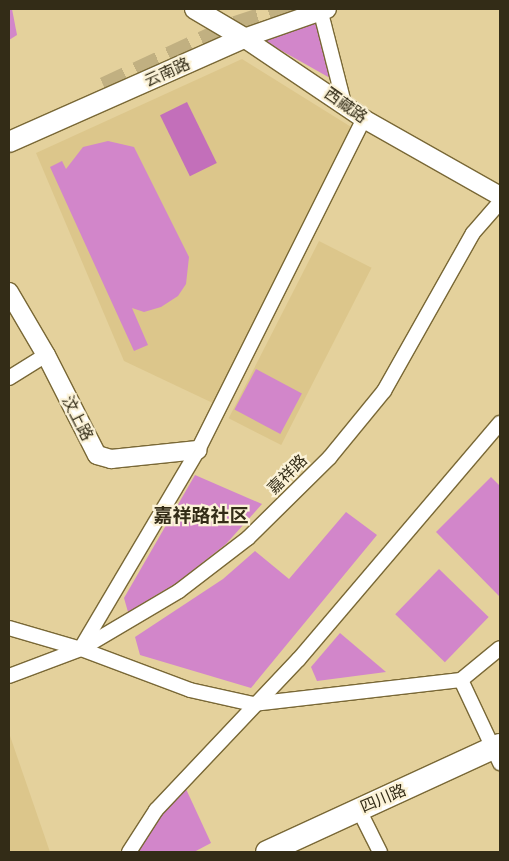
<!DOCTYPE html>
<meta charset="utf-8">
<style>
body{margin:0}
#map{position:relative;width:509px;height:861px;overflow:hidden;background:#e4d19c;font-family:"Playfair Display","Noto Sans SC",serif}
div>[style]{position:absolute}
.built>*{inset:0;background:#dcc68b;transform-origin:0 0}
.green>*{inset:0;background:#d286ca;transform-origin:0 0}
.forest>*{inset:0;background:#c36fba;transform-origin:0 0}
.trunk-tunnel>*{height:24px;margin-top:-12px;transform-origin:0;background:repeating-linear-gradient(90deg,#c1b081 0 24px,transparent 0 36px)}
.roads{filter:drop-shadow(1px 0 #796836) drop-shadow(-1px 0 #796836) drop-shadow(0 1px #796836) drop-shadow(0 -1px #796836)}
.minor>*{height:14px;margin:-7px;padding:0 7px;transform-origin:7px;border-radius:7px;background:#fff}
.tertiary>*{height:18px;margin:-9px;padding:0 9px;transform-origin:9px;border-radius:9px;background:#fff}
.secondary>*{height:20px;margin:-10px;padding:0 10px;transform-origin:10px;border-radius:10px;background:#fff}
.primary>*{height:22px;margin:-11px;padding:0 11px;transform-origin:11px;border-radius:11px;background:#fff}
span{translate:-50% -50%;white-space:nowrap;text-align:center;line-height:1.15;-webkit-text-stroke:4.5px #fcf3d8;paint-order:stroke}
.street-label{font-size:16px;color:#332c17}
.quarter-label{font-size:19px;color:#332c17;font-weight:700}
.frame{position:absolute;inset:0;border:10px solid #332c17;pointer-events:none}
</style>
<div id="map">
<div class="built">
<div style="clip-path:polygon(242px 59px,356px 130px,217px 405px,124px 361px,36px 153px)"></div>
<div style="left:319px;top:241px;width:59px;height:199px;rotate:27deg"></div>
<div style="clip-path:polygon(9px 733px,50px 852px,9px 852px)"></div>
</div>
<div class="green">
<div style="clip-path:polygon(9px 9px,12px 9px,17px 35px,9px 40px)"></div>
<div style="clip-path:polygon(316px 23px,330px 78px,259px 38px)"></div>
<div style="clip-path:polygon(108px 141px,134px 147px,189px 257px,186px 284px,178px 296px,161px 307px,144px 312px,132px 308px,148px 345px,134px 351px,50px 167px,62px 161px,66px 169px,83px 147px)"></div>
<div style="left:256px;top:369px;width:52px;height:46px;rotate:28deg"></div>
<div style="clip-path:polygon(195px 475px,262px 504px,226px 544px,178px 582px,128px 612px,124px 598px)"></div>
<div style="clip-path:polygon(491px 477px,500px 486px,500px 597px,436px 532px)"></div>
<div style="clip-path:polygon(346px 512px,377px 535px,251px 688px,140px 655px,135px 637px,223px 579px,255px 551px,289px 579px)"></div>
<div style="left:439px;top:569px;width:69px;height:63px;rotate:44deg"></div>
<div style="clip-path:polygon(340px 633px,386px 672px,317px 681px,311px 667px)"></div>
<div style="clip-path:polygon(186px 789px,211px 843px,194px 852px,134px 852px,162px 813px)"></div>
</div>
<div class="forest">
<div style="left:187px;top:102px;width:68px;height:30px;rotate:64deg"></div>
</div>
<div class="trunk-tunnel">
<div style="left:105px;top:89px;width:145px;rotate:-25deg"></div>
<div style="left:236px;top:28px;width:61px;rotate:-18.1deg"></div>
</div>
<div class="roads">
<div class="minor">
<div style="left:320px;top:9px;width:97px;rotate:75.7deg"></div>
<div style="left:9px;top:378px;width:44px;rotate:-31.9deg"></div>
<div style="left:9px;top:628px;width:75px;rotate:16.3deg"></div>
<div style="left:81px;top:649px;width:116px;rotate:20.6deg"></div>
<div style="left:190px;top:690px;width:65px;rotate:12.5deg"></div>
<div style="left:253px;top:704px;width:209px;rotate:-6.6deg"></div>
<div style="left:461px;top:680px;width:50px;rotate:-39.4deg"></div>
<div style="left:81px;top:648px;width:230px;rotate:-59.4deg"></div>
<div style="left:198px;top:450px;width:370px;rotate:-63.4deg"></div>
<div style="left:9px;top:676px;width:77px;rotate:-20.6deg"></div>
<div style="left:81px;top:649px;width:114px;rotate:-30.6deg"></div>
<div style="left:179px;top:591px;width:87px;rotate:-37.5deg"></div>
<div style="left:248px;top:538px;width:115px;rotate:-44.6deg"></div>
<div style="left:330px;top:457px;width:85px;rotate:-50.7deg"></div>
<div style="left:384px;top:391px;width:181px;rotate:-60.6deg"></div>
<div style="left:473px;top:233px;width:41px;rotate:-48.9deg"></div>
<div style="left:461px;top:680px;width:92px;rotate:64.8deg"></div>
<div style="left:358px;top:808px;width:49px;rotate:63.4deg"></div>
<div style="left:129px;top:852px;width:50px;rotate:-57.3deg"></div>
<div style="left:156px;top:810px;width:208px;rotate:-46.6deg"></div>
<div style="left:299px;top:659px;width:310px;rotate:-49.6deg"></div>
</div>
<div class="tertiary">
<div style="left:244px;top:38px;width:145px;rotate:34deg"></div>
<div style="left:364px;top:119px;width:156px;rotate:29.5deg"></div>
<div style="left:244px;top:38px;width:88px;rotate:-19.3deg"></div>
<div style="left:9px;top:292px;width:73px;rotate:59.6deg"></div>
<div style="left:46px;top:355px;width:112px;rotate:63deg"></div>
<div style="left:97px;top:455px;width:15px;rotate:16deg"></div>
<div style="left:111px;top:459px;width:87px;rotate:-5.9deg"></div>
</div>
<div class="secondary">
<div style="left:195px;top:9px;width:57px;rotate:30.6deg"></div>
<div style="left:9px;top:142px;width:257px;rotate:-23.9deg"></div>
</div>
<div class="primary">
<div style="left:267px;top:852px;width:256px;rotate:-24.7deg"></div>
</div>
</div>
<div class="street-label">
<span style="left:167px;top:72px;rotate:-24deg">云南路</span>
<span style="left:346px;top:105px;rotate:35deg">西藏路</span>
<span style="left:78px;top:418px;rotate:63deg">汶上路</span>
<span style="left:287px;top:474px;rotate:-45deg">嘉祥路</span>
<span style="left:383px;top:798px;rotate:-23deg">四川路</span>
</div>
<div class="quarter-label">
<span style="left:201px;top:515px">嘉祥路社区</span>
</div>
<div class="frame"></div>
</div>
